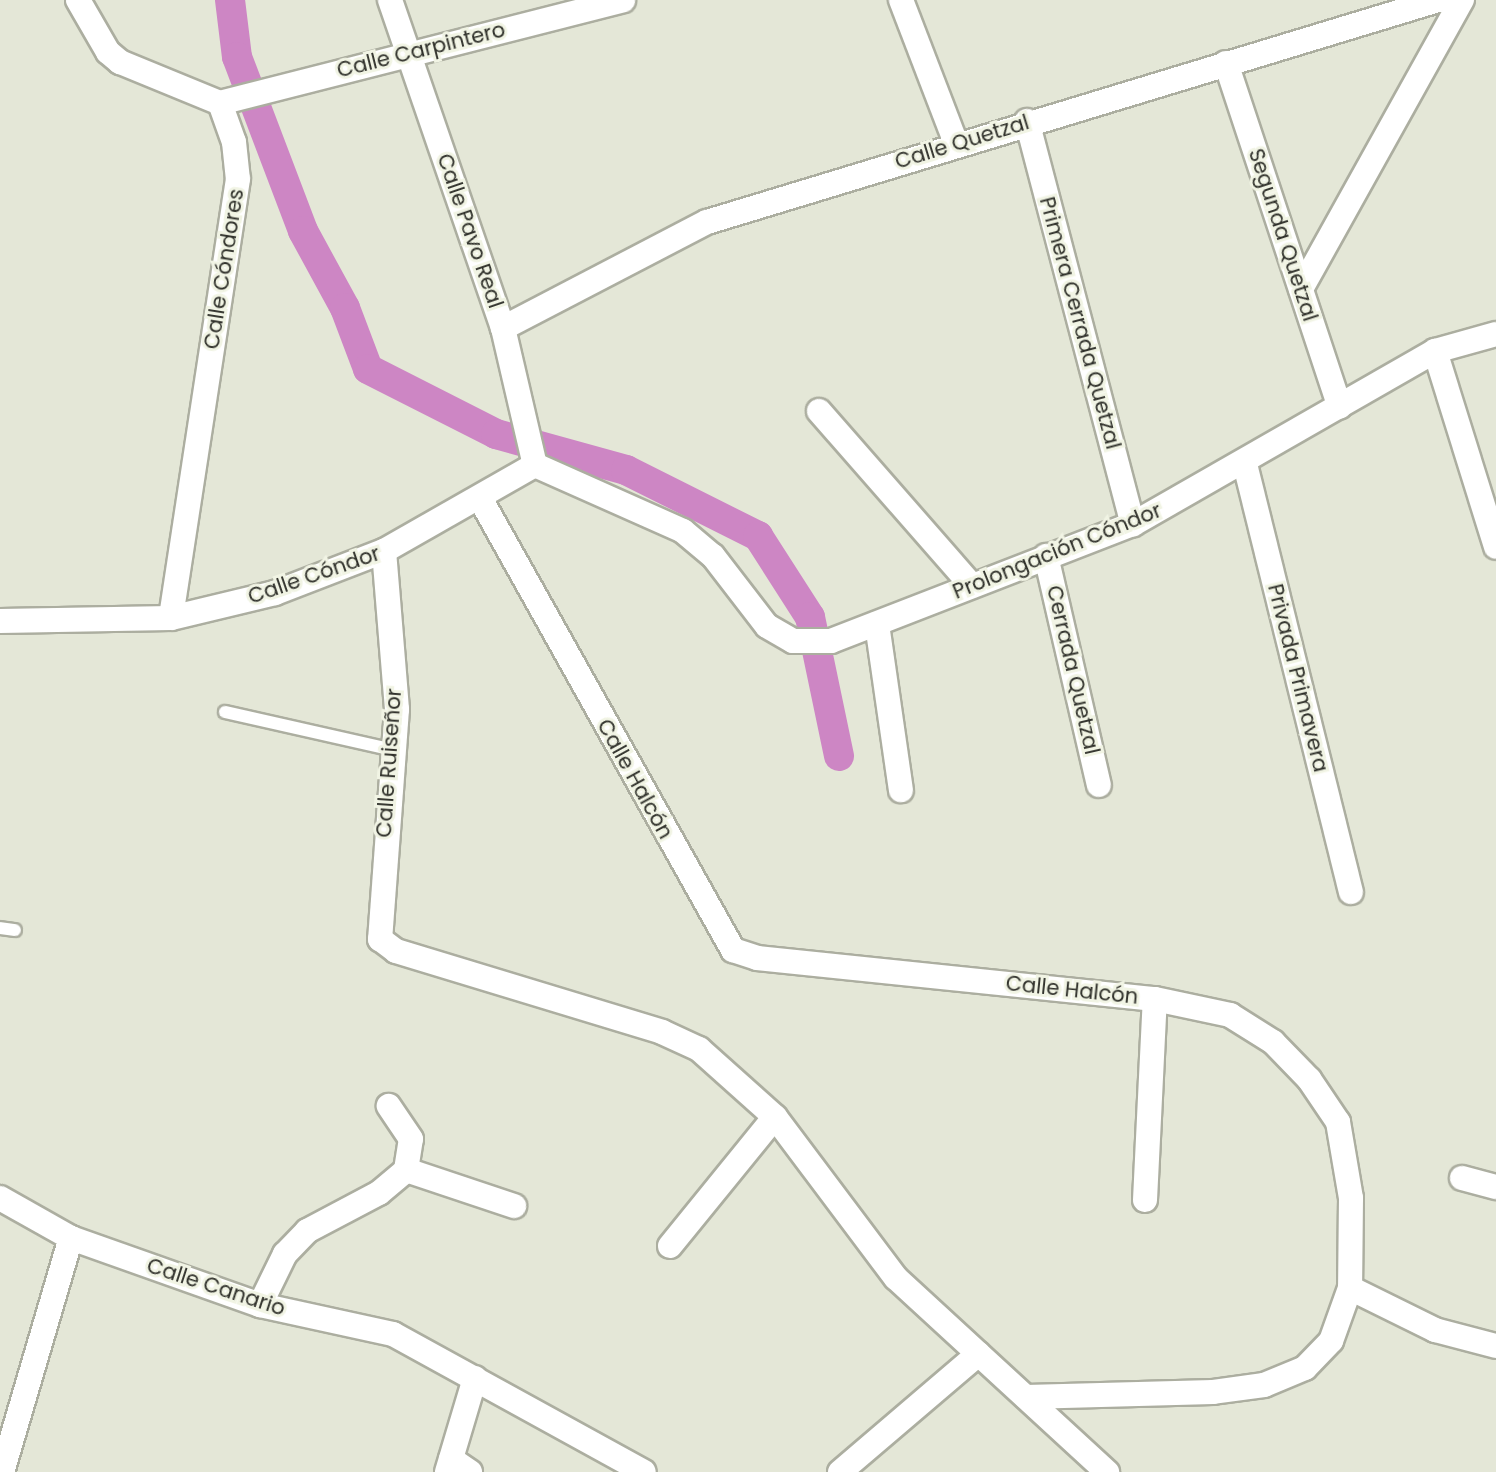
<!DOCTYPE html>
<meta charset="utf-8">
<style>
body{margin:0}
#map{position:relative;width:1496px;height:1472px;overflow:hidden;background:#e4e7d7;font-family:Poppins,sans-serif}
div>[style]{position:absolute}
.canal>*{height:30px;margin:-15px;padding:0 15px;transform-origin:15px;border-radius:15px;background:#cd86c4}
.roads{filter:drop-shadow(2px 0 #acaea0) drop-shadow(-2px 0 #acaea0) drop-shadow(0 2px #acaea0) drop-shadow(0 -2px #acaea0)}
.service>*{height:12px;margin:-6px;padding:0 6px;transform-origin:6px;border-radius:6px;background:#fff}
.minor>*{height:24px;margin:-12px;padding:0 12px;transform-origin:12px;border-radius:12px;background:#fff}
span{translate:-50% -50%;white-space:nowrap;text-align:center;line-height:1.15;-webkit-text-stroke:6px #f1f4e4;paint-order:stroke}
.street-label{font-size:21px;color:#2f302a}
</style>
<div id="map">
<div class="canal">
<div style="left:230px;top:0;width:57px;rotate:83deg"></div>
<div style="left:237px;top:57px;width:186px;rotate:69.2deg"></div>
<div style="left:303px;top:231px;width:88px;rotate:61.4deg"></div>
<div style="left:345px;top:308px;width:65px;rotate:69.3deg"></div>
<div style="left:368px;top:369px;width:144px;rotate:26.9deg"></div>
<div style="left:496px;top:434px;width:135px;rotate:15.5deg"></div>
<div style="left:626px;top:470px;width:148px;rotate:26.6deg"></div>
<div style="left:758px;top:536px;width:96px;rotate:57.3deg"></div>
<div style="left:810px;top:617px;width:142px;rotate:78.2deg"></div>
</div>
<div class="roads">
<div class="service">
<div style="left:225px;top:712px;width:172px;rotate:12.7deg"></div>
<div style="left:0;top:928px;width:15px;rotate:8deg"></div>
</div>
<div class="minor">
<div style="left:78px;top:0;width:60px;rotate:60deg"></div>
<div style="left:108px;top:52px;width:16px;rotate:40deg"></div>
<div style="left:120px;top:62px;width:108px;rotate:22.3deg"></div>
<div style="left:220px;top:103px;width:41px;rotate:70.3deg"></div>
<div style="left:234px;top:142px;width:37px;rotate:84deg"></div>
<div style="left:238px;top:179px;width:444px;rotate:98.7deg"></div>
<div style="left:390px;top:0;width:347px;rotate:71deg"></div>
<div style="left:503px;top:328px;width:141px;rotate:76.9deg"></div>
<div style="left:901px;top:0;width:153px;rotate:69deg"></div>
<div style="left:1226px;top:63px;width:362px;rotate:71.7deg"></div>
<div style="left:220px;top:103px;width:416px;rotate:-14.3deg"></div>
<div style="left:1027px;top:121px;width:417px;rotate:75.3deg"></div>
<div style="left:1301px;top:289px;width:331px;rotate:-60.9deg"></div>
<div style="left:503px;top:328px;width:230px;rotate:-27.5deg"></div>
<div style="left:707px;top:222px;width:764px;rotate:-16.89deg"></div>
<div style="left:1435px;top:351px;width:205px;rotate:72.7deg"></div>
<div style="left:819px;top:411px;width:232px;rotate:48.8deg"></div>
<div style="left:1245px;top:464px;width:441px;rotate:76.1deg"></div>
<div style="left:535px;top:465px;width:162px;rotate:24deg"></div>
<div style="left:683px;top:531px;width:39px;rotate:40deg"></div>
<div style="left:713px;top:556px;width:88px;rotate:52.4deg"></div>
<div style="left:767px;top:626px;width:30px;rotate:30deg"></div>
<div style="left:793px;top:641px;width:38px"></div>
<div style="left:831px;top:641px;width:324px;rotate:-21.2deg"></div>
<div style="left:1133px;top:524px;width:348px;rotate:-29.8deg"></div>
<div style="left:1435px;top:351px;width:63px;rotate:-15.6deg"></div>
<div style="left:481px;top:500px;width:516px;rotate:60.75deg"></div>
<div style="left:733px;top:950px;width:25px;rotate:18deg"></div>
<div style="left:757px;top:958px;width:400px;rotate:5.9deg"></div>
<div style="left:1155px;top:999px;width:77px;rotate:12deg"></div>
<div style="left:1230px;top:1015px;width:51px;rotate:32.1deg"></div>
<div style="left:1273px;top:1042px;width:52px;rotate:45.8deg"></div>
<div style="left:1309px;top:1079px;width:52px;rotate:56deg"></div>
<div style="left:1338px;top:1122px;width:77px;rotate:80.3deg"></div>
<div style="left:1351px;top:1198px;width:90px;rotate:90.6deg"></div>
<div style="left:1350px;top:1288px;width:56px;rotate:109.7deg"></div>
<div style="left:1331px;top:1341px;width:37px;rotate:134deg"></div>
<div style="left:1305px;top:1368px;width:44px;rotate:157.5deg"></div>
<div style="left:1264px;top:1385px;width:51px;rotate:172.2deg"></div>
<div style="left:1213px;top:1392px;width:187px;rotate:178.5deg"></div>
<div style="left:384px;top:551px;width:159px;rotate:85.3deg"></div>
<div style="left:397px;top:709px;width:231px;rotate:94.2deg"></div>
<div style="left:380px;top:939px;width:20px;rotate:37deg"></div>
<div style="left:396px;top:951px;width:278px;rotate:16.9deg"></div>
<div style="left:662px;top:1032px;width:41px;rotate:24.7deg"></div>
<div style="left:699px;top:1049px;width:102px;rotate:41.8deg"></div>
<div style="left:775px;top:1117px;width:201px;rotate:53.1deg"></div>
<div style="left:896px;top:1278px;width:287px;rotate:42.6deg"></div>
<div style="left:1046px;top:556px;width:235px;rotate:77deg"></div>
<div style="left:0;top:621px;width:171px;rotate:-1deg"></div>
<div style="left:171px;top:618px;width:107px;rotate:-13.5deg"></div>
<div style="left:275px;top:593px;width:117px;rotate:-21.1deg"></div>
<div style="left:384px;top:551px;width:174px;rotate:-29.7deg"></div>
<div style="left:877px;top:624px;width:168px;rotate:81.8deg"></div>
<div style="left:406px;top:1170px;width:114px;rotate:18.4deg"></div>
<div style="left:1462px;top:1178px;width:35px;rotate:15deg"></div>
<div style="left:0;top:1198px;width:81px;rotate:29.4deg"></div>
<div style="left:71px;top:1238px;width:201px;rotate:19.5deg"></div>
<div style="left:260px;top:1305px;width:136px;rotate:12.3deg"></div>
<div style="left:393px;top:1334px;width:286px;rotate:28.8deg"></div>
<div style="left:1145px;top:1200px;width:201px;rotate:-87.2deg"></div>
<div style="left:670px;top:1246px;width:166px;rotate:-50.9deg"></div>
<div style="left:1350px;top:1288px;width:95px;rotate:26.3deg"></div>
<div style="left:1435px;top:1330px;width:63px;rotate:14.7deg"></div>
<div style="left:260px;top:1305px;width:57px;rotate:-63.9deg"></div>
<div style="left:285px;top:1254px;width:32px;rotate:-46deg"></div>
<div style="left:307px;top:1231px;width:81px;rotate:-27.8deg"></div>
<div style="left:379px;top:1193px;width:35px;rotate:-40deg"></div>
<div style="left:406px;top:1170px;width:31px;rotate:-81deg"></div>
<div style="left:411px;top:1139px;width:40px;rotate:-124deg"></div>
<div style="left:451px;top:1459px;width:23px;rotate:34deg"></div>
<div style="left:2px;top:1472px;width:244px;rotate:-73.6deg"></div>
<div style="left:447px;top:1472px;width:98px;rotate:-73.4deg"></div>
<div style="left:840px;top:1472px;width:182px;rotate:-40.5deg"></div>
</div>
</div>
<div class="street-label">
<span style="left:421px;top:50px;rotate:-14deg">Calle Carpintero</span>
<span style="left:962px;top:142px;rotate:-17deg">Calle Quetzal</span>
<span style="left:470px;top:231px;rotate:71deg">Calle Pavo Real</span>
<span style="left:1283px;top:235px;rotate:72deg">Segunda Quetzal</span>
<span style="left:224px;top:269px;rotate:-81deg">Calle Cóndores</span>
<span style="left:1080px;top:323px;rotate:75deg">Primera Cerrada Quetzal</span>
<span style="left:1057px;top:551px;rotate:-22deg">Prolongación Cóndor</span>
<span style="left:314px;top:575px;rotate:-19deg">Calle Cóndor</span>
<span style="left:1073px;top:670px;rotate:77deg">Cerrada Quetzal</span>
<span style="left:1298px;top:678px;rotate:76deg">Privada Primavera</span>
<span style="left:389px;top:763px;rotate:-86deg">Calle Ruiseñor</span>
<span style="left:635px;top:779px;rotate:61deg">Calle Halcón</span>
<span style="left:1072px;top:990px;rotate:6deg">Calle Halcón</span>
<span style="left:216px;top:1287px;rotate:18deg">Calle Canario</span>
</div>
</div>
